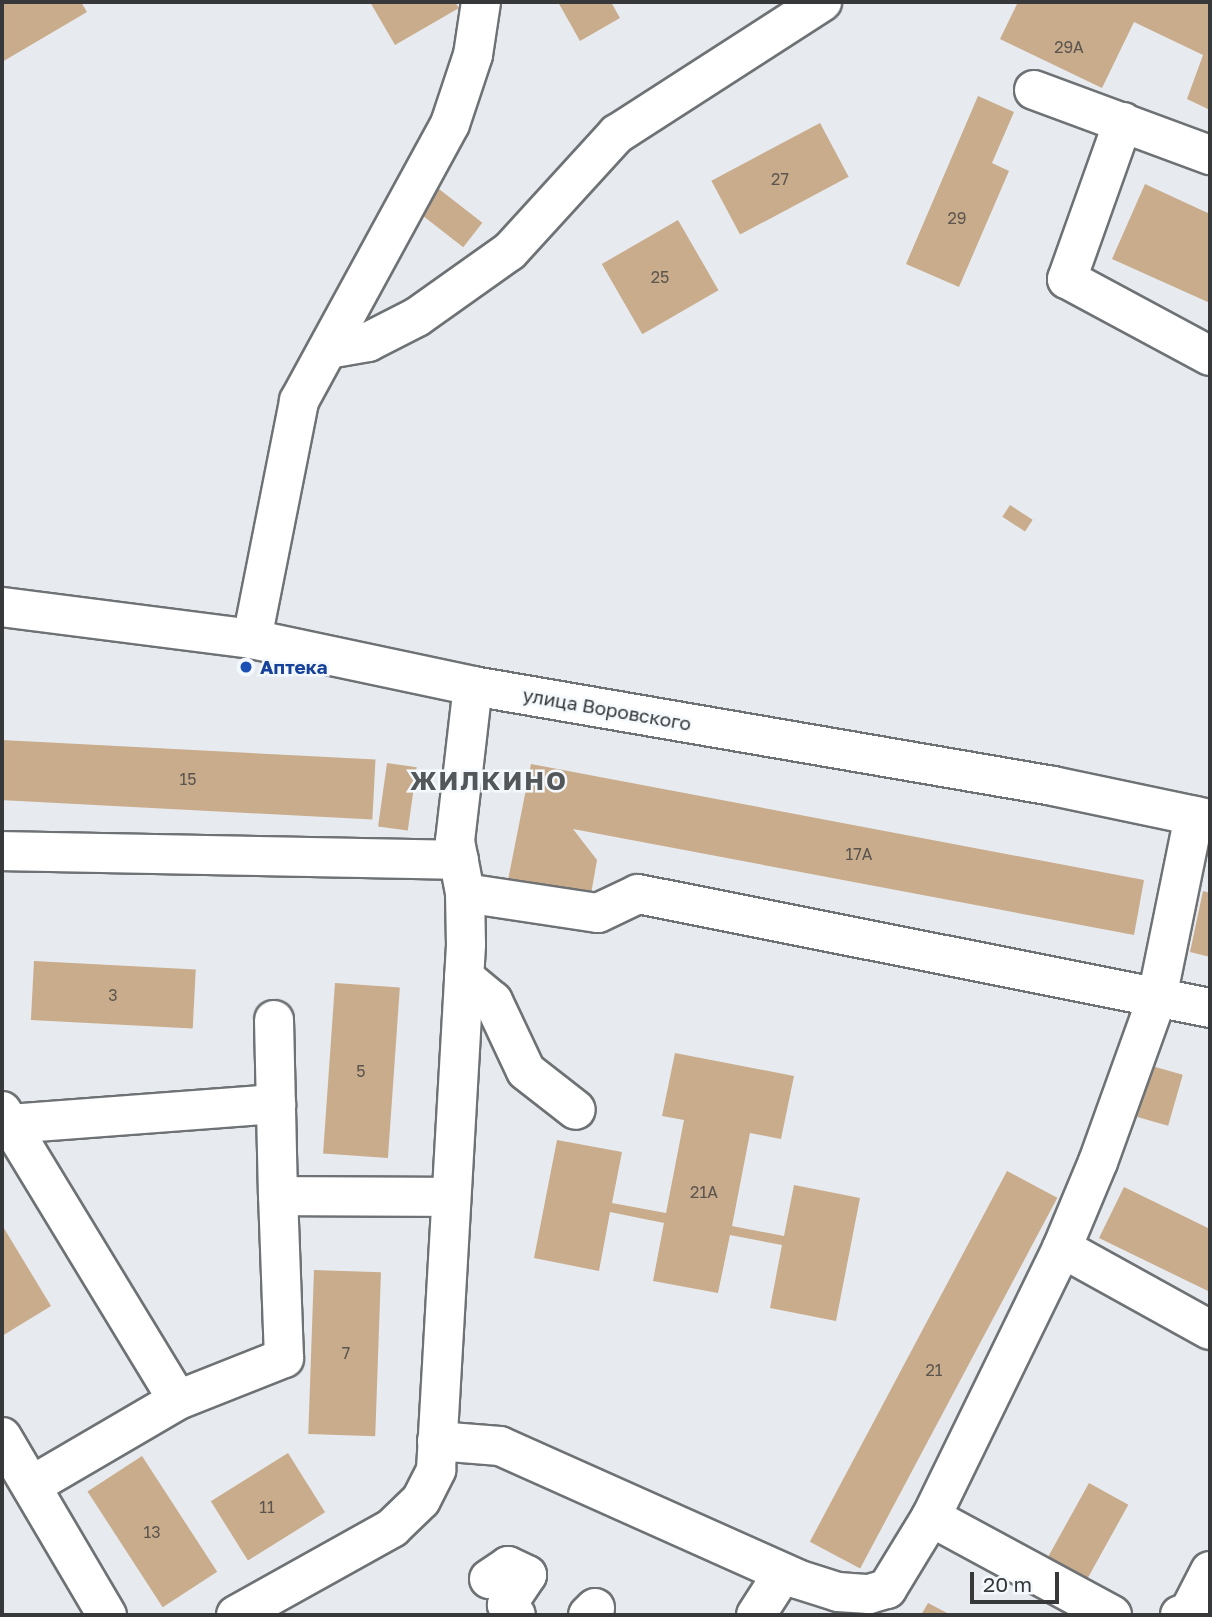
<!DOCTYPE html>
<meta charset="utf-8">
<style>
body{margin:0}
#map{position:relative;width:1212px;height:1617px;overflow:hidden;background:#e7ebef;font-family:"Golos Text",sans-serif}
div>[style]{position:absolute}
.building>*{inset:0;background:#c9ac8c;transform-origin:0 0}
.roads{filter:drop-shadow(2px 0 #6e7275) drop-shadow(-2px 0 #6e7275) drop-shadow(0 2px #6e7275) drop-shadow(0 -2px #6e7275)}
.minor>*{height:38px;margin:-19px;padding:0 19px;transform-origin:19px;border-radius:19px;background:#fff}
.dots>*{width:19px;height:19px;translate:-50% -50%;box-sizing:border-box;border:4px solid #f4f9fd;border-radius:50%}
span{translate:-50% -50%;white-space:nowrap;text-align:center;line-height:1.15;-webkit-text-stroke:5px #f4f9fd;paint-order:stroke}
.number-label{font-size:16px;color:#5b554e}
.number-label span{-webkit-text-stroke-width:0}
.transit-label{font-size:19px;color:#164399;font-weight:700}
.left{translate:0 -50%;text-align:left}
.street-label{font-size:19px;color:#363839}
.district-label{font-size:26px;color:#53575a;font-weight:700;letter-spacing:2px}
.frame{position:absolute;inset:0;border:4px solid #363839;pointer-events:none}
.scale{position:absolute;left:970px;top:1572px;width:89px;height:32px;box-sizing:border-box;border:4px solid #363839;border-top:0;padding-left:9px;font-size:21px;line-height:24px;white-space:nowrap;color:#363839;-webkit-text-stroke:5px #f4f9fd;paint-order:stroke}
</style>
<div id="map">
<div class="building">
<div style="clip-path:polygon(2px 2px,81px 2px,87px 12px,2px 62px)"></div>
<div style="clip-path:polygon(370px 2px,455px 2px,459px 8px,395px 45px)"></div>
<div style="clip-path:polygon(558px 2px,611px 2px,620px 18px,580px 41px)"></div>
<div style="clip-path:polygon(1018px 2px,1210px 2px,1210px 110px,1187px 99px,1203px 55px,1134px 22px,1102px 88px,1000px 39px)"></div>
<div style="clip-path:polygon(978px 96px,1014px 112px,992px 163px,1009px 171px,959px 287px,906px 264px)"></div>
<div style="left:820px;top:123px;width:61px;height:123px;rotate:62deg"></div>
<div style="clip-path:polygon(1145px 184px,1210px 214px,1210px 303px,1112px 259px)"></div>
<div style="left:439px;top:189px;width:55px;height:31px;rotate:38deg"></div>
<div style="left:678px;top:220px;width:81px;height:88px;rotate:60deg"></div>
<div style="left:1010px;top:505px;width:27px;height:14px;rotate:33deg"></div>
<div style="left:2px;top:740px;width:374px;height:60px;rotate:3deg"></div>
<div style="left:387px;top:763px;width:30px;height:64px;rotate:8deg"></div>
<div style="clip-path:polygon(531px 764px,1144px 880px,1134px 935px,573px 829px,597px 860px,590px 900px,507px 885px)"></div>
<div style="clip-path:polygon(1203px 891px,1210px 893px,1210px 957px,1190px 952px)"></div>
<div style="left:34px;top:961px;width:162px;height:59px;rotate:3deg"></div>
<div style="left:335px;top:983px;width:65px;height:171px;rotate:4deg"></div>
<div style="clip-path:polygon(675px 1053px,794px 1076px,781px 1139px,750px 1133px,732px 1226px,784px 1236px,794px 1185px,860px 1198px,836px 1321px,770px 1308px,782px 1245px,730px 1235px,718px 1293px,653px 1281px,664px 1223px,610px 1212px,599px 1271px,534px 1258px,557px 1140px,622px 1152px,612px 1203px,666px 1213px,684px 1120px,662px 1116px)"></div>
<div style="left:1152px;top:1066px;width:32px;height:53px;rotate:16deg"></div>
<div style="left:1007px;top:1171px;width:57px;height:420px;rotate:28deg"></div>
<div style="clip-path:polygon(1124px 1187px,1210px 1229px,1210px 1292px,1099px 1238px)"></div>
<div style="clip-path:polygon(2px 1225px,51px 1306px,2px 1336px)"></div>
<div style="left:314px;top:1270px;width:67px;height:164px;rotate:2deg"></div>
<div style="left:288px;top:1453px;width:70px;height:91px;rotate:58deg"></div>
<div style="left:142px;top:1456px;width:138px;height:65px;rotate:57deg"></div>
<div style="left:1089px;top:1483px;width:45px;height:86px;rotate:29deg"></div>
<div style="clip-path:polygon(928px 1603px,951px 1615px,921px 1615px)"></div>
</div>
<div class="roads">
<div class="minor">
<div style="left:1034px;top:90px;width:188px;rotate:20.3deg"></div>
<div style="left:1123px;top:122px;width:167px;rotate:109.6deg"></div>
<div style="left:1067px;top:279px;width:162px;rotate:28.3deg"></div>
<div style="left:328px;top:349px;width:41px;rotate:-9.9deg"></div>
<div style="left:368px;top:342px;width:55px;rotate:-27deg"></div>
<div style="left:417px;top:317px;width:114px;rotate:-35.4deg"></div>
<div style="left:510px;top:251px;width:159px;rotate:-47.6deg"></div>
<div style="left:617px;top:134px;width:244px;rotate:-32.8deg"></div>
<div style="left:2px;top:607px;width:252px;rotate:7.3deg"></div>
<div style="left:252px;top:639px;width:226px;rotate:12deg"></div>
<div style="left:473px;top:686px;width:589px;rotate:9.78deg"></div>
<div style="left:1053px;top:786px;width:160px;rotate:11.9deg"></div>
<div style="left:252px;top:639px;width:243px;rotate:-78.8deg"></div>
<div style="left:299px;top:401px;width:315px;rotate:-61.4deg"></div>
<div style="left:450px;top:124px;width:73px;rotate:-71.6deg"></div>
<div style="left:473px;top:55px;width:54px;rotate:-81.4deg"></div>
<div style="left:2px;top:851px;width:457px;rotate:1.1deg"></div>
<div style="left:465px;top:893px;width:134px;rotate:8.6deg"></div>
<div style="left:598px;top:913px;width:44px;rotate:-25.4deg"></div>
<div style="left:638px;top:894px;width:583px;rotate:11.27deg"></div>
<div style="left:464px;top:977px;width:38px;rotate:40deg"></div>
<div style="left:493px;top:1001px;width:77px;rotate:64.8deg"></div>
<div style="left:526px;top:1071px;width:63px;rotate:38deg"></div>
<div style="left:274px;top:1020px;width:176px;rotate:88.7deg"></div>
<div style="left:278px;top:1196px;width:173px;rotate:0.3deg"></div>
<div style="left:2px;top:1111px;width:338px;rotate:58.7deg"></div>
<div style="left:178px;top:1400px;width:170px;rotate:149.7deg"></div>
<div style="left:10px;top:1124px;width:267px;rotate:-4.3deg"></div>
<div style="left:1062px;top:1248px;width:169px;rotate:29deg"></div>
<div style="left:178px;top:1400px;width:114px;rotate:-21.6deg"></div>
<div style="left:284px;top:1358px;width:162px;rotate:-92.1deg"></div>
<div style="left:2px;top:1437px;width:207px;rotate:59.5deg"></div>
<div style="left:437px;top:1441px;width:63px;rotate:4.5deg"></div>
<div style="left:500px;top:1446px;width:325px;rotate:24.1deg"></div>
<div style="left:797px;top:1579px;width:43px;rotate:17.6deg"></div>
<div style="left:838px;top:1592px;width:31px;rotate:4deg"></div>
<div style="left:869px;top:1594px;width:19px;rotate:-16deg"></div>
<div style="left:887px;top:1589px;width:84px;rotate:-58.6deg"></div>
<div style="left:489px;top:1579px;width:23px;rotate:-34deg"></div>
<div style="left:508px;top:1566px;width:21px;rotate:25deg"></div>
<div style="left:527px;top:1575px;width:36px;rotate:124deg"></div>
<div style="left:507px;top:1605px;width:13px;rotate:48deg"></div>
<div style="left:236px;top:1615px;width:179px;rotate:-29.1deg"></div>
<div style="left:392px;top:1528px;width:40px;rotate:-44deg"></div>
<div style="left:421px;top:1500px;width:34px;rotate:-63deg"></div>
<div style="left:436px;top:1470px;width:526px;rotate:-86.73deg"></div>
<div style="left:466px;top:945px;width:52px;rotate:-91.1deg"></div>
<div style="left:465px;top:893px;width:53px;rotate:-100.9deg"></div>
<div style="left:455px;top:841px;width:156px;rotate:-83.4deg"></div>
<div style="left:588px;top:1615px;width:10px;rotate:-45deg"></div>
<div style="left:756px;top:1615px;width:50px;rotate:-57.3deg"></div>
<div style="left:1112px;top:1615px;width:206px;rotate:-151.6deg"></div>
<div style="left:931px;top:1517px;width:299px;rotate:-64deg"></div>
<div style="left:1062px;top:1248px;width:93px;rotate:-67.3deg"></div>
<div style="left:1098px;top:1162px;width:174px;rotate:-70.2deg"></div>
<div style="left:1157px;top:998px;width:186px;rotate:-78.5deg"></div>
<div style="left:1180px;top:1615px;width:9px;rotate:-18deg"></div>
<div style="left:1189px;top:1612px;width:46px;rotate:-62.9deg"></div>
</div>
</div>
<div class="dots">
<div style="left:246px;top:667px;background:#1a4fb4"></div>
</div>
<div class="number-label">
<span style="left:1069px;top:47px">29А</span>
<span style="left:780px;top:179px">27</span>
<span style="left:957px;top:218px">29</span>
<span style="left:660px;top:277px">25</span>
<span style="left:188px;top:779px">15</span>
<span style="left:859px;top:854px">17А</span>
<span style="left:113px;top:995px">3</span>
<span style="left:361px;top:1071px">5</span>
<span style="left:704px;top:1192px">21А</span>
<span style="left:346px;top:1353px">7</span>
<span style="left:934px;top:1370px">21</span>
<span style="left:267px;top:1507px">11</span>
<span style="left:152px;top:1532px">13</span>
</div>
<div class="transit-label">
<span class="left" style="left:260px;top:667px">Аптека</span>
</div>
<div class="street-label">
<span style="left:607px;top:709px;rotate:10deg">улица Воровского</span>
</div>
<div class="district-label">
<span style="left:489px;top:781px">ЖИЛКИНО</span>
</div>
<div class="frame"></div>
<div class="scale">20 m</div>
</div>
